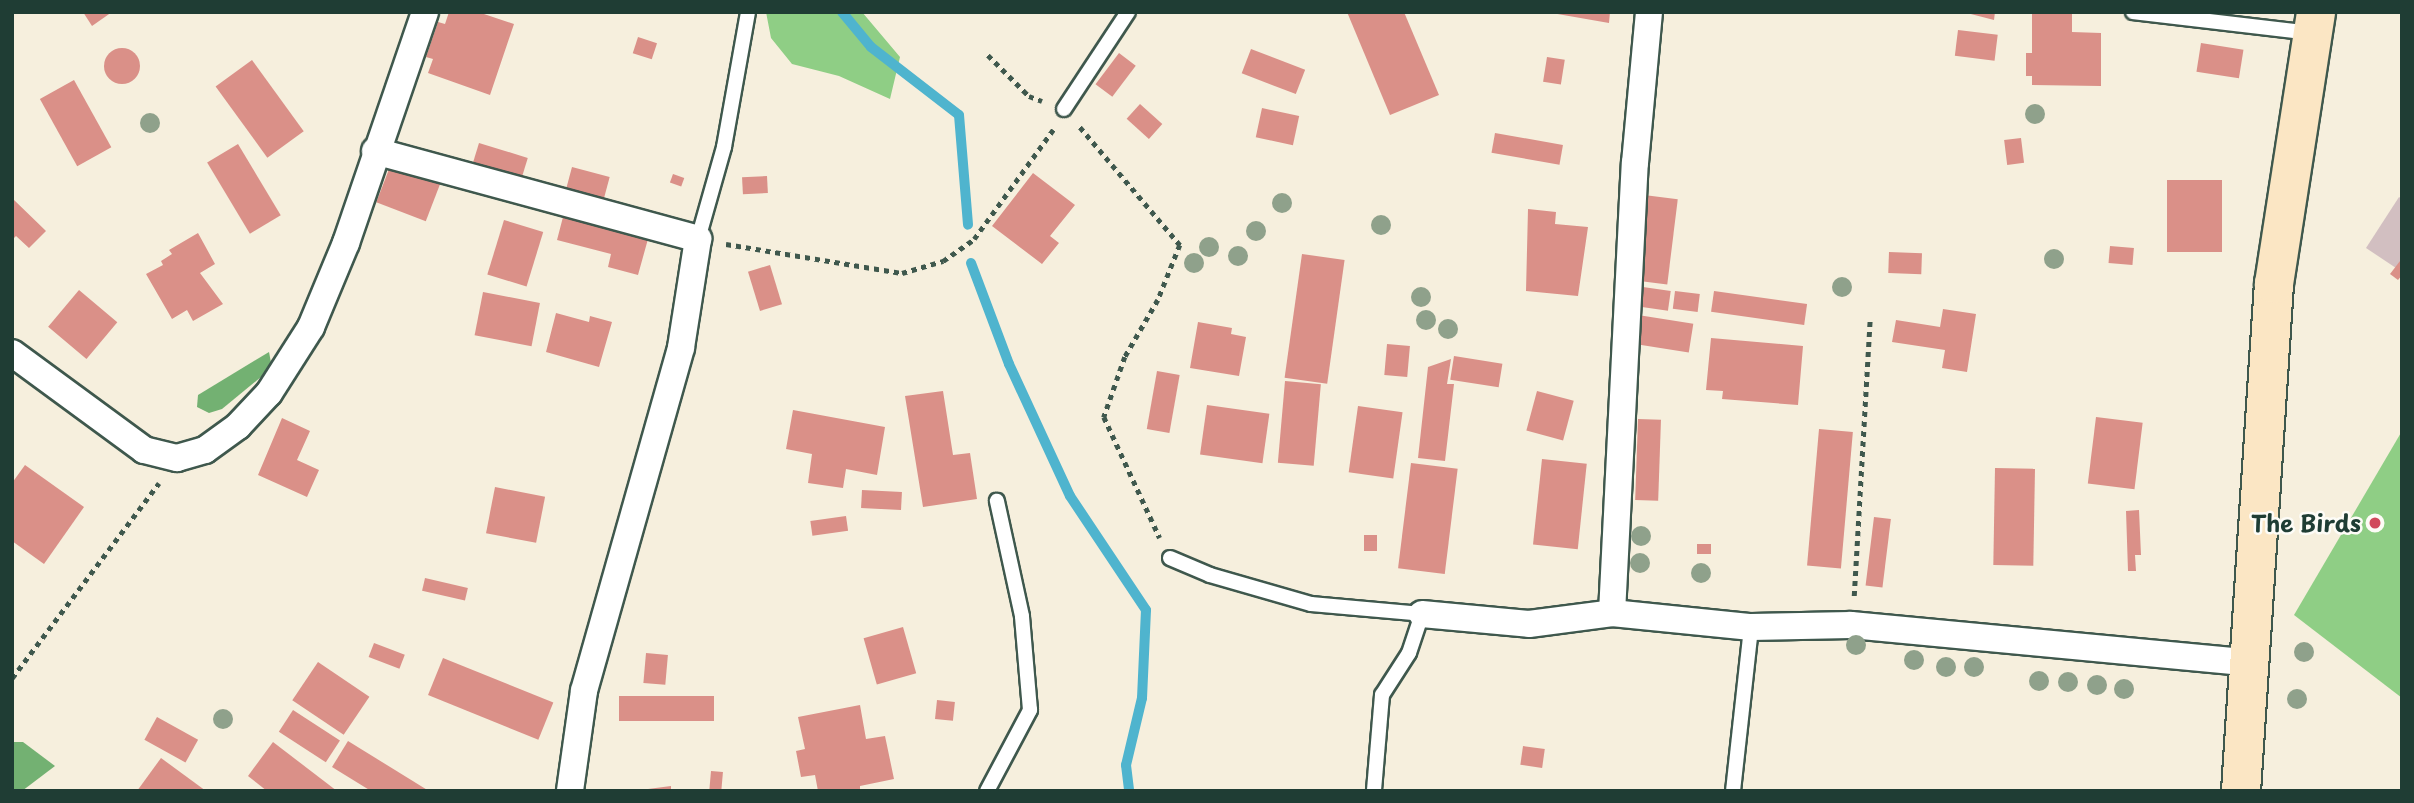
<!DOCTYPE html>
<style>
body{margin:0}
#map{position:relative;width:2414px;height:803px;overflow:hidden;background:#f6efdd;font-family:"Playpen Sans",sans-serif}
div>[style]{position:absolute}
.industrial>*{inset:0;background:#d2bfc1}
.green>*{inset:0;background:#8fce85}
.forest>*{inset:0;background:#73b172}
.stream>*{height:10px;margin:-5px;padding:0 5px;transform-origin:5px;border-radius:5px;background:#4fb4ce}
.building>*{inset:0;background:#da9088;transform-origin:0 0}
.round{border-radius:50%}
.path>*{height:4.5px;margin-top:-2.25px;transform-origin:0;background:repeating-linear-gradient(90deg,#3f584d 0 5px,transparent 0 10px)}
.roads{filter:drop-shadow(2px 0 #3f584d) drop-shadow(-2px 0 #3f584d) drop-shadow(0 2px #3f584d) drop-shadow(0 -2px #3f584d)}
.lane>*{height:14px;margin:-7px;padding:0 7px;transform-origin:7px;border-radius:7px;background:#fff}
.street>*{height:26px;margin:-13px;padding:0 13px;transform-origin:13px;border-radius:13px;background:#fff}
.secondary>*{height:38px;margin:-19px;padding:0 19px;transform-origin:19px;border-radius:19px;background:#fbe6c4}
.trees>*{width:20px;height:20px;margin:-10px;border-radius:50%;background:#8fa18b}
.dots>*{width:19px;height:19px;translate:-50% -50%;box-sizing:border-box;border:4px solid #fdfcf7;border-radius:50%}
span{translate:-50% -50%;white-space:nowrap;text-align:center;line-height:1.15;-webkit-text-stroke:5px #fdfcf7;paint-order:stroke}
.poi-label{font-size:23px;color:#1f3d34;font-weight:700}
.right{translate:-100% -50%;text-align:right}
.frame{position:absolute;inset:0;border:14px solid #1f3d34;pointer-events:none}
</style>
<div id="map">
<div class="industrial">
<div style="clip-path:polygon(2399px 197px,2402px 199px,2402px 272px,2366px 248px)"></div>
</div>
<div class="green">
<div style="clip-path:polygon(766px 12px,862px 12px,900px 57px,890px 99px,839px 76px,792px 64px,771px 38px)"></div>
<div style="clip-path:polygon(2402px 431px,2402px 698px,2294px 615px)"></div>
</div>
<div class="forest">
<div style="clip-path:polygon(269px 352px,272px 368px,222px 409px,209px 413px,197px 407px,198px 395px)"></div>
<div style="clip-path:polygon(12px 742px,23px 742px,55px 766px,22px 791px,12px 791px)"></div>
</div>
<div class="stream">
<div style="left:842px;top:12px;width:45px;rotate:50.4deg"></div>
<div style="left:871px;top:47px;width:111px;rotate:37.7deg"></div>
<div style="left:959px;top:115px;width:110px;rotate:85.3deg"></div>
<div style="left:971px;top:263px;width:108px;rotate:69.4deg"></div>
<div style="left:1009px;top:364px;width:145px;rotate:65.2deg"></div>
<div style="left:1070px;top:496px;width:137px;rotate:56.3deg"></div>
<div style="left:1146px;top:610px;width:88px;rotate:92.6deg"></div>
<div style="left:1142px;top:698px;width:69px;rotate:103.4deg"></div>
<div style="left:1126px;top:765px;width:26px;rotate:83deg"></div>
</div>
<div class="building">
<div style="clip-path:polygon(83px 12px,112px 12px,92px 26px)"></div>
<div style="clip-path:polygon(449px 12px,478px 12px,514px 24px,490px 95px,428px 73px,433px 59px,426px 57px,438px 22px,445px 24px)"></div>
<div style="clip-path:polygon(1347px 12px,1404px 12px,1439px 95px,1390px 115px)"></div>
<div style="clip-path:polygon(1546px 12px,1610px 12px,1609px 23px)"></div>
<div style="clip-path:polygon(1963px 12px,1995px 12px,1994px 20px)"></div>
<div style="clip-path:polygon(2032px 13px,2072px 13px,2072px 32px,2101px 33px,2101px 86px,2032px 85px,2032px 76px,2026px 76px,2026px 53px,2032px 53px)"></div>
<div style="left:1958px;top:30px;width:40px;height:26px;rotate:7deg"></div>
<div style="left:638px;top:37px;width:20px;height:17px;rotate:18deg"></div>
<div style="left:2201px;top:43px;width:43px;height:29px;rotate:9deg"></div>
<div class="round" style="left:104px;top:48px;width:36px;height:36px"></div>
<div style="left:1251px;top:49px;width:58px;height:26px;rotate:21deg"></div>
<div style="left:1119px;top:53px;width:21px;height:39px;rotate:37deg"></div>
<div style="left:1547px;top:57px;width:18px;height:25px;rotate:9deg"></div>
<div style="left:252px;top:60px;width:88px;height:45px;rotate:54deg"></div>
<div style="left:74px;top:80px;width:77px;height:39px;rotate:61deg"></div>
<div style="left:1140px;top:104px;width:30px;height:20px;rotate:42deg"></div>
<div style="left:1262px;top:108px;width:38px;height:30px;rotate:12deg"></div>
<div style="left:1495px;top:133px;width:69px;height:20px;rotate:10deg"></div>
<div style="left:2021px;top:138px;width:25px;height:17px;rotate:83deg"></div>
<div style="left:479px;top:143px;width:51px;height:23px;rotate:17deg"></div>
<div style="left:238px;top:144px;width:83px;height:36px;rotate:59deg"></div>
<div style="left:391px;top:164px;width:53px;height:41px;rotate:21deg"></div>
<div style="left:572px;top:167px;width:39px;height:23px;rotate:15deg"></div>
<div style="clip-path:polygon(1033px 173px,1075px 205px,1050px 236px,1059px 243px,1042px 264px,992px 226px)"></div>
<div style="left:673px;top:174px;width:12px;height:9px;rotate:20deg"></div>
<div style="left:767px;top:176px;width:17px;height:25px;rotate:87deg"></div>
<div style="left:2167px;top:180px;width:55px;height:72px"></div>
<div style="left:1644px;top:195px;width:34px;height:86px;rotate:7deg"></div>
<div style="clip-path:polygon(12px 198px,46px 231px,29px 248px,16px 236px,12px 240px)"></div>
<div style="clip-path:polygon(1528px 209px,1556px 212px,1555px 224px,1588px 227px,1578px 296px,1526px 291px)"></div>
<div style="clip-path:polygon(563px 217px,648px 239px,638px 275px,608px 267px,611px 254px,557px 240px)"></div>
<div style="left:504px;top:220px;width:41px;height:57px;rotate:17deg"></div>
<div style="clip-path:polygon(198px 233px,215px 264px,200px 273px,223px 304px,193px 321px,187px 310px,172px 319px,146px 274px,163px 265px,161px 261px,172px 254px,169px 250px)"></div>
<div style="left:2110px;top:246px;width:24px;height:17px;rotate:5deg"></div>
<div style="left:1889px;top:252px;width:33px;height:21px;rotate:2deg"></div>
<div style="left:1302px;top:254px;width:43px;height:125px;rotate:8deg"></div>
<div style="clip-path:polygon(2400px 261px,2402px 275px,2398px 280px,2390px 274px)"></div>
<div style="left:770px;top:265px;width:41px;height:23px;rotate:73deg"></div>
<div style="left:1643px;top:287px;width:28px;height:20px;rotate:8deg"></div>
<div style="left:79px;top:290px;width:50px;height:48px;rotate:40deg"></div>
<div style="left:1675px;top:291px;width:25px;height:18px;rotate:7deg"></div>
<div style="left:1714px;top:291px;width:94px;height:21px;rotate:8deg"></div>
<div style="left:483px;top:292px;width:58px;height:44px;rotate:11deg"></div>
<div style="clip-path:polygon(1943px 309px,1976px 314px,1967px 372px,1942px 368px,1945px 350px,1892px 342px,1896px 320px,1940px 327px)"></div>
<div style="clip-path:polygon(556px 313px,589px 322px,590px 316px,612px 322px,599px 367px,546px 352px)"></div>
<div style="left:1638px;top:315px;width:56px;height:29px;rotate:9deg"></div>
<div style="clip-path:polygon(1198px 322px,1232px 328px,1231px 334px,1246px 337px,1239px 376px,1190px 368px)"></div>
<div style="clip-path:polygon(1711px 338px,1803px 346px,1798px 405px,1722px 399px,1723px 391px,1706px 390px)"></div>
<div style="left:1387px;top:344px;width:23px;height:31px;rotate:5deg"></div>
<div style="left:1454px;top:356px;width:49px;height:24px;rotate:9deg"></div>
<div style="clip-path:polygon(1451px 359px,1447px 384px,1454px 384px,1445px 461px,1418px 458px,1428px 367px)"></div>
<div style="left:1157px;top:371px;width:23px;height:59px;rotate:10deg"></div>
<div style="left:1285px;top:381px;width:36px;height:82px;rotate:5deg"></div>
<div style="clip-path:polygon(943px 391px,953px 455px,970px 453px,977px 499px,923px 507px,905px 396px)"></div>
<div style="left:1537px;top:391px;width:38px;height:41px;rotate:15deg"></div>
<div style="left:1207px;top:405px;width:63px;height:50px;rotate:8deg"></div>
<div style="left:1358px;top:406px;width:45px;height:67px;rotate:8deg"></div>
<div style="clip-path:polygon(793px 410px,885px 427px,877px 475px,846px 469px,843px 488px,808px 483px,812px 454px,786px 449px)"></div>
<div style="left:2096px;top:417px;width:47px;height:67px;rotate:7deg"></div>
<div style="clip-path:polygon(282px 418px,310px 431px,297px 460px,319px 470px,307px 497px,258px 475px)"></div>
<div style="left:1638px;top:419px;width:23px;height:81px;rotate:2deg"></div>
<div style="left:1819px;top:429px;width:34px;height:137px;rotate:5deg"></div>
<div style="left:1542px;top:459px;width:45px;height:86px;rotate:6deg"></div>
<div style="left:1411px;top:463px;width:47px;height:106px;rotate:7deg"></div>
<div style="clip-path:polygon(25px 465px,84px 507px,44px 564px,12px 541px,12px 483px)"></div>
<div style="left:1995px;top:468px;width:40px;height:97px;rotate:1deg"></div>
<div style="left:495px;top:487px;width:51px;height:47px;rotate:11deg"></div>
<div style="left:862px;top:490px;width:40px;height:18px;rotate:3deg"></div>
<div style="clip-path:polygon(2139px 510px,2141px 555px,2135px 555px,2136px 571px,2128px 571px,2126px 511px)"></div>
<div style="left:846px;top:516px;width:15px;height:36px;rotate:82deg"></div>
<div style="left:1874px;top:517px;width:17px;height:69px;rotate:7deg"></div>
<div style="left:1364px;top:535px;width:13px;height:16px"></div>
<div style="left:1697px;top:544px;width:14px;height:10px"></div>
<div style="left:425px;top:578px;width:44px;height:13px;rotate:13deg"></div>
<div style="left:903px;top:627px;width:48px;height:41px;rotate:74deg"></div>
<div style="left:374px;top:643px;width:33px;height:15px;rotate:21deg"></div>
<div style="left:646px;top:653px;width:22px;height:30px;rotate:5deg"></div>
<div style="left:443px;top:658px;width:119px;height:40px;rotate:22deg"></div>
<div style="left:318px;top:662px;width:62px;height:46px;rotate:34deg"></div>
<div style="left:619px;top:696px;width:95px;height:25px"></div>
<div style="left:937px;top:700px;width:18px;height:19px;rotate:6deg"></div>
<div style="clip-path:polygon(860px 705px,866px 739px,885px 736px,894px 779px,860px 786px,860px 791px,818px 791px,815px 775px,801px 777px,796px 751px,805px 749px,798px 717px)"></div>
<div style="left:293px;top:710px;width:56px;height:26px;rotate:33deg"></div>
<div style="left:157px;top:717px;width:47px;height:26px;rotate:29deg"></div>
<div style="clip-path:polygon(348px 741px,429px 791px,371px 791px,332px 767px)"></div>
<div style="clip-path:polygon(273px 742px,337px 791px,267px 791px,248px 776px)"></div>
<div style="left:1523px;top:746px;width:22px;height:19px;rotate:8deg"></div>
<div style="clip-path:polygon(161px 758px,206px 791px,137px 791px)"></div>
<div style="left:711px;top:771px;width:12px;height:20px;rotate:5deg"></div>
<div style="clip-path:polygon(671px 786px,671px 791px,648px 791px,648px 789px)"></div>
</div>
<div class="path">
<div style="left:988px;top:55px;width:58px;rotate:45deg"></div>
<div style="left:1029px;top:96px;width:14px;rotate:21deg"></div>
<div style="left:1080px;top:127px;width:155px;rotate:49.7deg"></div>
<div style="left:1180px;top:245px;width:59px;rotate:111.8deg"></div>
<div style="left:1158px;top:300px;width:66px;rotate:120.1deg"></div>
<div style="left:1125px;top:357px;width:64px;rotate:109.3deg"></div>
<div style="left:1104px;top:417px;width:133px;rotate:65.2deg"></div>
<div style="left:726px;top:244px;width:178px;rotate:9.4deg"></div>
<div style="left:902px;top:273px;width:43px;rotate:-16.3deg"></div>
<div style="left:943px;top:261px;width:38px;rotate:-35deg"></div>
<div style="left:974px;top:239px;width:135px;rotate:-54.1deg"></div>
<div style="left:1854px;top:596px;width:275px;rotate:-86.7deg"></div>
<div style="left:12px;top:678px;width:244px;rotate:-53deg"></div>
</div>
<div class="roads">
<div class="lane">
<div style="left:2133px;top:12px;width:181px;rotate:6.7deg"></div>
<div style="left:1064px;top:109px;width:116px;rotate:-56.6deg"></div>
<div style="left:698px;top:239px;width:96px;rotate:-74.2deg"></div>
<div style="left:724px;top:147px;width:137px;rotate:-79.9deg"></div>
<div style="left:1170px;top:558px;width:43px;rotate:23deg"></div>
<div style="left:1210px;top:575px;width:105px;rotate:16deg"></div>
<div style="left:1311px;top:604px;width:111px;rotate:5.1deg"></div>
<div style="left:1422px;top:614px;width:41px;rotate:108.4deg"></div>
<div style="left:1409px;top:653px;width:50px;rotate:122.7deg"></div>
<div style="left:1382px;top:695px;width:96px;rotate:94.8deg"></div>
<div style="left:987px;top:791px;width:92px;rotate:-62deg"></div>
<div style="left:1030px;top:710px;width:94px;rotate:-94.9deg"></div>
<div style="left:1022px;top:616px;width:118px;rotate:-102.3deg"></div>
<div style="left:1733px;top:791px;width:165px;rotate:-83.7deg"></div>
</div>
<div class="street">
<div style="left:375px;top:151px;width:335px;rotate:15.2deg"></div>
<div style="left:698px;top:239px;width:110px;rotate:98.9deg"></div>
<div style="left:681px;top:348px;width:356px;rotate:105.8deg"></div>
<div style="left:584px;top:691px;width:101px;rotate:98deg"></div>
<div style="left:12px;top:353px;width:164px;rotate:36.3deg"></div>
<div style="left:144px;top:450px;width:34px;rotate:14deg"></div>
<div style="left:177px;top:458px;width:29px;rotate:-16deg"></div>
<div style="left:205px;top:450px;width:41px;rotate:-36deg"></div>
<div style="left:238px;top:426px;width:45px;rotate:-46.8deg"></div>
<div style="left:269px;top:393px;width:78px;rotate:-57.5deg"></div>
<div style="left:311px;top:327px;width:91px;rotate:-67.4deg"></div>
<div style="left:346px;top:243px;width:244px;rotate:-71.1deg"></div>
<div style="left:1612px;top:613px;width:451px;rotate:-87.1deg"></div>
<div style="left:1635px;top:163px;width:152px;rotate:-84.7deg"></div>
<div style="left:1422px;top:614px;width:107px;rotate:5.3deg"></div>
<div style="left:1529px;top:624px;width:84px;rotate:-7.5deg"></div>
<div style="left:1612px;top:613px;width:140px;rotate:5.8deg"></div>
<div style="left:1751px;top:627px;width:100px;rotate:-1.1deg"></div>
<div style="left:1851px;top:625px;width:402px;rotate:5.4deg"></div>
</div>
<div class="secondary">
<div style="left:2241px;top:791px;width:508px;rotate:-86.28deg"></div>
<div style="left:2274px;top:284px;width:275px;rotate:-81.2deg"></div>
</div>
</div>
<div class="trees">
<div style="left:2035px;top:114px"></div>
<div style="left:150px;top:123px"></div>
<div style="left:1282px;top:203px"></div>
<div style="left:1381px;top:225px"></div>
<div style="left:1256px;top:231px"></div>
<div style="left:1209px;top:247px"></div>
<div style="left:1238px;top:256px"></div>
<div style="left:2054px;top:259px"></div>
<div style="left:1194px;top:263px"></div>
<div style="left:1842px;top:287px"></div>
<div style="left:1421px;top:297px"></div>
<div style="left:1426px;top:320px"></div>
<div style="left:1448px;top:329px"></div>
<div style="left:1641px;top:536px"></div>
<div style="left:1640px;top:563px"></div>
<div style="left:1701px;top:573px"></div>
<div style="left:1856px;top:645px"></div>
<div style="left:2304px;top:652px"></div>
<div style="left:1914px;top:660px"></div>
<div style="left:1946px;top:667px"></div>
<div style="left:1974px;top:667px"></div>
<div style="left:2039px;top:681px"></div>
<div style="left:2068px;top:682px"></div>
<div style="left:2097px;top:685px"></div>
<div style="left:2124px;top:689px"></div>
<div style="left:2297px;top:699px"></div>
<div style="left:223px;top:719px"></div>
</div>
<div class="dots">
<div style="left:2375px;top:523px;background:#d1495b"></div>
</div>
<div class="poi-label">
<span class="right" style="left:2361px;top:523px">The Birds</span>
</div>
<div class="frame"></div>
</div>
